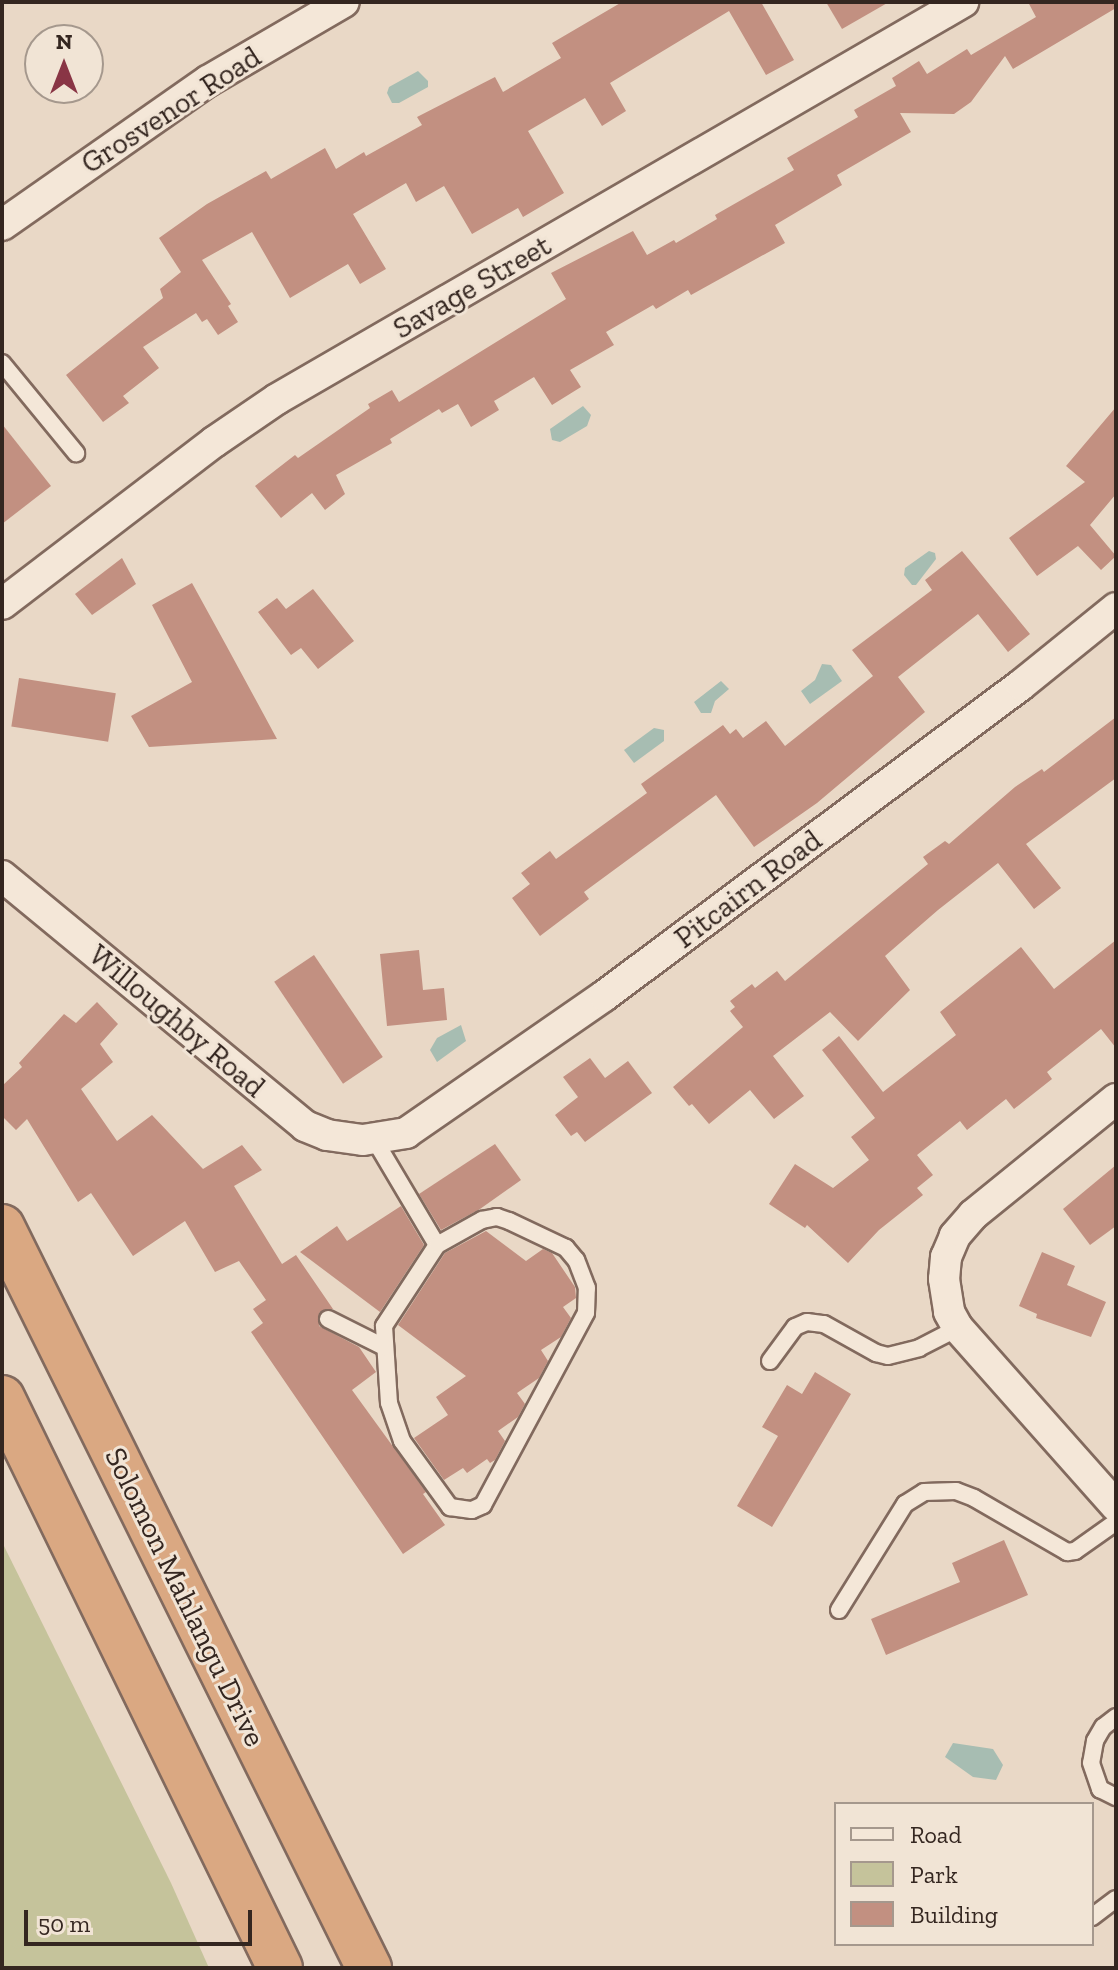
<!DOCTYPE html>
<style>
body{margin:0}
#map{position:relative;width:1118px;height:1970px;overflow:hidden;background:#e9d8c6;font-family:"Zilla Slab",serif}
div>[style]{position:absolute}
.green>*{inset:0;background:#c5c39b}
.water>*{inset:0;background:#a7bdb2}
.building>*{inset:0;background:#c29081;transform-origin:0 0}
.roads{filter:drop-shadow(2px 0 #826a5e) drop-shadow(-2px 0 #826a5e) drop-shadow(0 2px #826a5e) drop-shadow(0 -2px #826a5e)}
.service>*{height:16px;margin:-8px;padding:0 8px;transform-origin:8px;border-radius:8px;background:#f4e7d8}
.minor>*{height:30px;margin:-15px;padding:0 15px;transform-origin:15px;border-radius:15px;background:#f4e7d8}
.trunk>*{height:44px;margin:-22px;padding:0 22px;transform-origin:22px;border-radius:22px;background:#daa882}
span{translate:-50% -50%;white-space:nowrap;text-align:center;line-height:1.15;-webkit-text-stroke:6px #f1e4d5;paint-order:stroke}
.street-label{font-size:30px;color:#342620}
.frame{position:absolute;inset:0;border:4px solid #342620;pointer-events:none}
.legend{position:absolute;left:834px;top:1802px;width:260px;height:144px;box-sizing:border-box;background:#f1e4d5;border:2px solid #a5988d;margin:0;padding:10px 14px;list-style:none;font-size:24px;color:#342620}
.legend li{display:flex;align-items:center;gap:16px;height:40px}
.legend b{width:40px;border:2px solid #a5988d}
.north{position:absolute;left:24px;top:24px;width:80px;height:80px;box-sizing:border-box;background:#f1e4d5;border:2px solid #a5988d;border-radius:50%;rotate:0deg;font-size:22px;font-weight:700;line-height:32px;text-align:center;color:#342620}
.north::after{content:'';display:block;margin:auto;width:28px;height:36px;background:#893545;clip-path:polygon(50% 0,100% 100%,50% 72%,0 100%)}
.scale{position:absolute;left:24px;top:1910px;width:228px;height:36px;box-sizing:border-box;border:4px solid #342620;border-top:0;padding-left:10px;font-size:24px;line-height:28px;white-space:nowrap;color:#342620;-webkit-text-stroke:6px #f1e4d5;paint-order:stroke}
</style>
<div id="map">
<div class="green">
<div style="clip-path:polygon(2px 1542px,171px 1883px,209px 1968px,2px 1968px)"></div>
</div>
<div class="water">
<div style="clip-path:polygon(418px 71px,428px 81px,428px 87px,399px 103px,392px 103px,387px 93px,389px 87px)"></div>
<div style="clip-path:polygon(583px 406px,591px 415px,587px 426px,560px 442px,552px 440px,550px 429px)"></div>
<div style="clip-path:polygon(929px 551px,935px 553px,936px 559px,916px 585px,912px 585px,904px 575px,905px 568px)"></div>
<div style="clip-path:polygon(822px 664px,831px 665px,842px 681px,810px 704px,801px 691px,815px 680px)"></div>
<div style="clip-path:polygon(721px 681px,729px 689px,715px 701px,711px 713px,701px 713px,694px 702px)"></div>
<div style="clip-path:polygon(654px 728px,664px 730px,664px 741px,634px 763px,624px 750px)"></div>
<div style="clip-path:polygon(461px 1025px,466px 1041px,437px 1062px,430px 1050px,437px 1038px)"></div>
<div style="clip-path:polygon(953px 1743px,993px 1749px,1003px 1765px,996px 1780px,973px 1777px,945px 1757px)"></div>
</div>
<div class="building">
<div style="clip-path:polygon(622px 2px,761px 2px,794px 60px,766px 75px,729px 11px,610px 83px,626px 111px,602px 126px,585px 98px,528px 131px,564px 193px,523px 217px,518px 208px,472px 234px,444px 186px,416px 202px,406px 183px,353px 214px,386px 269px,360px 284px,348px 264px,290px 298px,252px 232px,202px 260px,231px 304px,228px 306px,238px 322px,218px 335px,207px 319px,202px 322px,196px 313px,143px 347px,159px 368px,123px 396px,129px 403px,103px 422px,66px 375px,163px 298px,160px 289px,181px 272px,159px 238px,207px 204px,266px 171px,271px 179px,325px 148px,336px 169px,364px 152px,366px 156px,422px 125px,417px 117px,495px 77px,503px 92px,561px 58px,552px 43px)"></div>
<div style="clip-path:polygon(826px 2px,889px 2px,842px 29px)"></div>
<div style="clip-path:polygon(1028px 2px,1116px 2px,1116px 8px,1013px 69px,1005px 56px,971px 102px,954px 114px,900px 113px,911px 132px,837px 175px,842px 185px,775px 225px,785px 243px,691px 295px,688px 290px,656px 309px,653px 305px,606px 332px,614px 345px,570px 370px,581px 387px,552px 405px,534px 377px,494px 401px,499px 410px,471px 427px,458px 404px,442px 413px,439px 409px,390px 439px,392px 443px,336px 475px,345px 494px,325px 510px,312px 493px,281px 518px,255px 486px,295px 455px,298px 458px,370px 408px,368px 404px,392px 390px,399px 402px,566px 299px,551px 273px,633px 231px,647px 255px,674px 240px,676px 243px,717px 219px,715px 215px,794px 170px,787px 158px,858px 117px,854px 110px,896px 86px,892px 78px,919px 61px,927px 74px,967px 49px,971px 55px,1036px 17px)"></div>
<div style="clip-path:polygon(1116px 407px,1116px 494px,1090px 525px,1116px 556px,1101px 570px,1078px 546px,1037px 576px,1009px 538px,1085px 482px,1066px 466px)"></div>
<div style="clip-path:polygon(2px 424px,51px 486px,2px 524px)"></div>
<div style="clip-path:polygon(962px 551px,1030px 634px,1008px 652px,978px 614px,898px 677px,925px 712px,817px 803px,754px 847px,716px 795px,584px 892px,589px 899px,540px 936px,512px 898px,530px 884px,521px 873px,550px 851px,556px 859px,647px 793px,641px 784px,723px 725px,730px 734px,736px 729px,743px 738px,766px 721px,785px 746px,873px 676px,852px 650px,932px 590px,925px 580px)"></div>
<div style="clip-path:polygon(122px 558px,136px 584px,92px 615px,75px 594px)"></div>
<div style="clip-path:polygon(192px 583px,226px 645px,277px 739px,149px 747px,131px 716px,192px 682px,152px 605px)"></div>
<div style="clip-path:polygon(313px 589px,354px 641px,318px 669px,301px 648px,291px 655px,258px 612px,277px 598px,286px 609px)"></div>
<div style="left:19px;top:678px;width:98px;height:49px;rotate:9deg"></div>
<div style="clip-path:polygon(1116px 717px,1116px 778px,1026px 844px,1061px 888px,1034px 909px,998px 863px,938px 910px,885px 956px,910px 990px,858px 1041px,830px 1012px,773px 1056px,804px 1096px,774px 1119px,750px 1090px,709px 1124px,692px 1104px,689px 1106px,673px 1087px,743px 1027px,730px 1011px,735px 1007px,730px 1001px,752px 984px,755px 988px,777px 971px,785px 981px,928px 864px,923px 857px,945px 841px,949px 844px,1015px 787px,1042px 769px,1044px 772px)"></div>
<div style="clip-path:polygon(1116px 940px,1116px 1048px,1101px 1029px,1047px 1072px,1052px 1079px,1014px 1109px,1006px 1099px,967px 1130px,960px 1121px,917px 1155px,933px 1175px,917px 1188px,923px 1195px,879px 1230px,848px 1263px,807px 1225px,805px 1228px,769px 1204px,795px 1164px,833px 1188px,869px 1160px,851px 1137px,875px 1118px,822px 1050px,839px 1036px,883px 1092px,956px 1035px,940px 1012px,1021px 947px,1054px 989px)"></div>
<div style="clip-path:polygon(419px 950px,423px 990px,444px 988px,447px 1020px,387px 1026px,380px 954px)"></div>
<div style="left:314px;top:955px;width:123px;height:48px;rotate:56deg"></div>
<div style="clip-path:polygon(97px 1002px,118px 1024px,100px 1044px,113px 1062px,81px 1089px,117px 1141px,152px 1115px,203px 1169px,242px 1145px,262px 1170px,234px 1186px,282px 1264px,296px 1255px,333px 1309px,319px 1313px,319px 1326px,359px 1347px,376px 1372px,352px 1390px,426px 1492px,423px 1494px,445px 1525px,403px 1554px,251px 1332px,263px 1323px,253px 1309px,266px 1300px,239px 1261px,215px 1272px,185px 1221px,133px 1256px,91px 1193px,78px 1202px,27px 1119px,16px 1130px,2px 1116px,2px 1086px,22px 1067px,19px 1063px,64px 1014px,76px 1023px)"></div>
<div style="clip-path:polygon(590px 1058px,605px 1078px,628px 1061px,652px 1093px,585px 1142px,577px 1132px,571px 1136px,555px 1115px,578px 1097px,563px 1077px)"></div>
<div style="clip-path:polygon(495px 1144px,521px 1180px,480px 1209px,441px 1230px,419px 1194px)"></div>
<div style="clip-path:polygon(1116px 1165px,1116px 1226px,1090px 1245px,1063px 1209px)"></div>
<div style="clip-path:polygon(401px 1206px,424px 1245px,380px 1312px,300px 1252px,337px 1226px,347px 1241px)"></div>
<div style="clip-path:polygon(486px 1231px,526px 1261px,543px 1249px,552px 1253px,575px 1287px,576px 1298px,563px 1307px,571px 1318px,561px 1337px,541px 1350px,548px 1361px,539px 1378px,517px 1393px,525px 1404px,518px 1417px,498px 1431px,505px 1441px,495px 1460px,490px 1463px,487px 1459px,467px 1473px,463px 1468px,444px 1480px,414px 1438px,448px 1415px,436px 1397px,466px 1376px,398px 1325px,445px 1253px)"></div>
<div style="clip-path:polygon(1042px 1252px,1075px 1266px,1067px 1285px,1106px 1302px,1091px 1337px,1036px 1318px,1037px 1314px,1019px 1306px)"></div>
<div style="clip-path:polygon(815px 1372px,851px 1394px,772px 1527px,737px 1506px,778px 1436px,762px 1427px,787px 1385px,802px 1394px)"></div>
<div style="clip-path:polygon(1004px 1540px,1028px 1595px,886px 1655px,871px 1619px,960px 1582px,952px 1563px)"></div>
</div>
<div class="roads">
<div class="service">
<div style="left:2px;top:363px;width:117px;rotate:50.6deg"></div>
<div style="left:374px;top:1139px;width:123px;rotate:59.3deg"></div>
<div style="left:437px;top:1245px;width:97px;rotate:123.2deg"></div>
<div style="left:384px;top:1326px;width:77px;rotate:86.3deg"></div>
<div style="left:389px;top:1403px;width:40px;rotate:71.1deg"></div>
<div style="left:402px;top:1441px;width:82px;rotate:54deg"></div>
<div style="left:450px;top:1507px;width:22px;rotate:8deg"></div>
<div style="left:472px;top:1510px;width:12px;rotate:-24deg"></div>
<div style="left:483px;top:1505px;width:218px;rotate:-61.8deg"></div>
<div style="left:586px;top:1313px;width:25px;rotate:-88deg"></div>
<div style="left:587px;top:1288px;width:30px;rotate:-111deg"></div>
<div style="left:576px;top:1260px;width:16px;rotate:-130deg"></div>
<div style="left:566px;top:1248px;width:63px;rotate:-154.7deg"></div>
<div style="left:509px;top:1221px;width:13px;rotate:-162deg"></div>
<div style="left:497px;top:1217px;width:15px;rotate:169deg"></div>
<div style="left:482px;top:1220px;width:51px;rotate:150.9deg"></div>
<div style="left:328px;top:1319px;width:63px;rotate:26.6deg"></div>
<div style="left:770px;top:1361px;width:42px;rotate:-53.7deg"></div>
<div style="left:795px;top:1327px;width:13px;rotate:-23deg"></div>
<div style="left:807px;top:1322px;width:17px;rotate:7deg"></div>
<div style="left:824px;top:1324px;width:60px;rotate:29.1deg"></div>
<div style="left:876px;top:1353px;width:12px;rotate:14deg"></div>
<div style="left:888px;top:1356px;width:32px;rotate:-14deg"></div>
<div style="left:919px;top:1348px;width:44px;rotate:-27.1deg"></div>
<div style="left:839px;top:1610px;width:125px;rotate:-58.1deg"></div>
<div style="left:905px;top:1504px;width:22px;rotate:-32deg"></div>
<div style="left:924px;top:1492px;width:32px;rotate:-2deg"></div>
<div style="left:956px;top:1491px;width:19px;rotate:21deg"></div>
<div style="left:974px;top:1498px;width:108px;rotate:30.1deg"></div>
<div style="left:1067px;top:1552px;width:8px;rotate:-7deg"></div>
<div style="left:1075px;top:1551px;width:50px;rotate:-35.3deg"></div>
<div style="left:1116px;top:1717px;width:16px;rotate:142deg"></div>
<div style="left:1103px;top:1727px;width:16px;rotate:120deg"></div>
<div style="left:1095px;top:1741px;width:22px;rotate:100deg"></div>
<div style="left:1091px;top:1763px;width:28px;rotate:71deg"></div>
<div style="left:1100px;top:1789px;width:18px;rotate:27deg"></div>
<div style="left:1092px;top:1917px;width:30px;rotate:-37deg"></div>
</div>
<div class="minor">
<div style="left:2px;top:225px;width:251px;rotate:-35deg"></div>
<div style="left:208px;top:81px;width:157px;rotate:-30.2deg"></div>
<div style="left:2px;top:604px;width:267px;rotate:-37.4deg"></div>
<div style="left:214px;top:442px;width:76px;rotate:-34.3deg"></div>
<div style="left:277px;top:399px;width:793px;rotate:-30.06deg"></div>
<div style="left:2px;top:876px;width:393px;rotate:39.5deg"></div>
<div style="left:305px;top:1126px;width:24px;rotate:22deg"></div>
<div style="left:327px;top:1135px;width:36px;rotate:8deg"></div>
<div style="left:363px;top:1140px;width:44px;rotate:-9.2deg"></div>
<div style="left:406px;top:1133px;width:241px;rotate:-34.7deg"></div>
<div style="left:604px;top:996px;width:520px;rotate:-36.72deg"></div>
<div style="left:1021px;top:685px;width:122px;rotate:-39deg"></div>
<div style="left:1116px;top:1099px;width:184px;rotate:141deg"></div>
<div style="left:973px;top:1215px;width:28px;rotate:131deg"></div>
<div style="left:955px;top:1236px;width:23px;rotate:113deg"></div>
<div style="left:946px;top:1257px;width:22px;rotate:95deg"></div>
<div style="left:944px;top:1279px;width:33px;rotate:81deg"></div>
<div style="left:949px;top:1312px;width:18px;rotate:61deg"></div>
<div style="left:958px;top:1328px;width:238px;rotate:48.4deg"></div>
</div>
<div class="trunk">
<div style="left:2px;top:1227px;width:827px;rotate:63.65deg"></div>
<div style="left:2px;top:1398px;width:634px;rotate:64deg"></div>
</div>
</div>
<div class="street-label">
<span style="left:171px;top:110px;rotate:-33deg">Grosvenor Road</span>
<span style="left:472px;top:287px;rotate:-30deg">Savage Street</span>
<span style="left:748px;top:889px;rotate:-37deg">Pitcairn Road</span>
<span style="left:177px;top:1021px;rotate:40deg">Willoughby Road</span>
<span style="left:185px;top:1597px;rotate:64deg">Solomon Mahlangu Drive</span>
</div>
<div class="frame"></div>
<ul class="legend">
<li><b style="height:10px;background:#f4e7d8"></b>Road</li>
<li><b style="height:22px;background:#c5c39b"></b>Park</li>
<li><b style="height:22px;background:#c29081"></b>Building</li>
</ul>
<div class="north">N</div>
<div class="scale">50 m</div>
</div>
